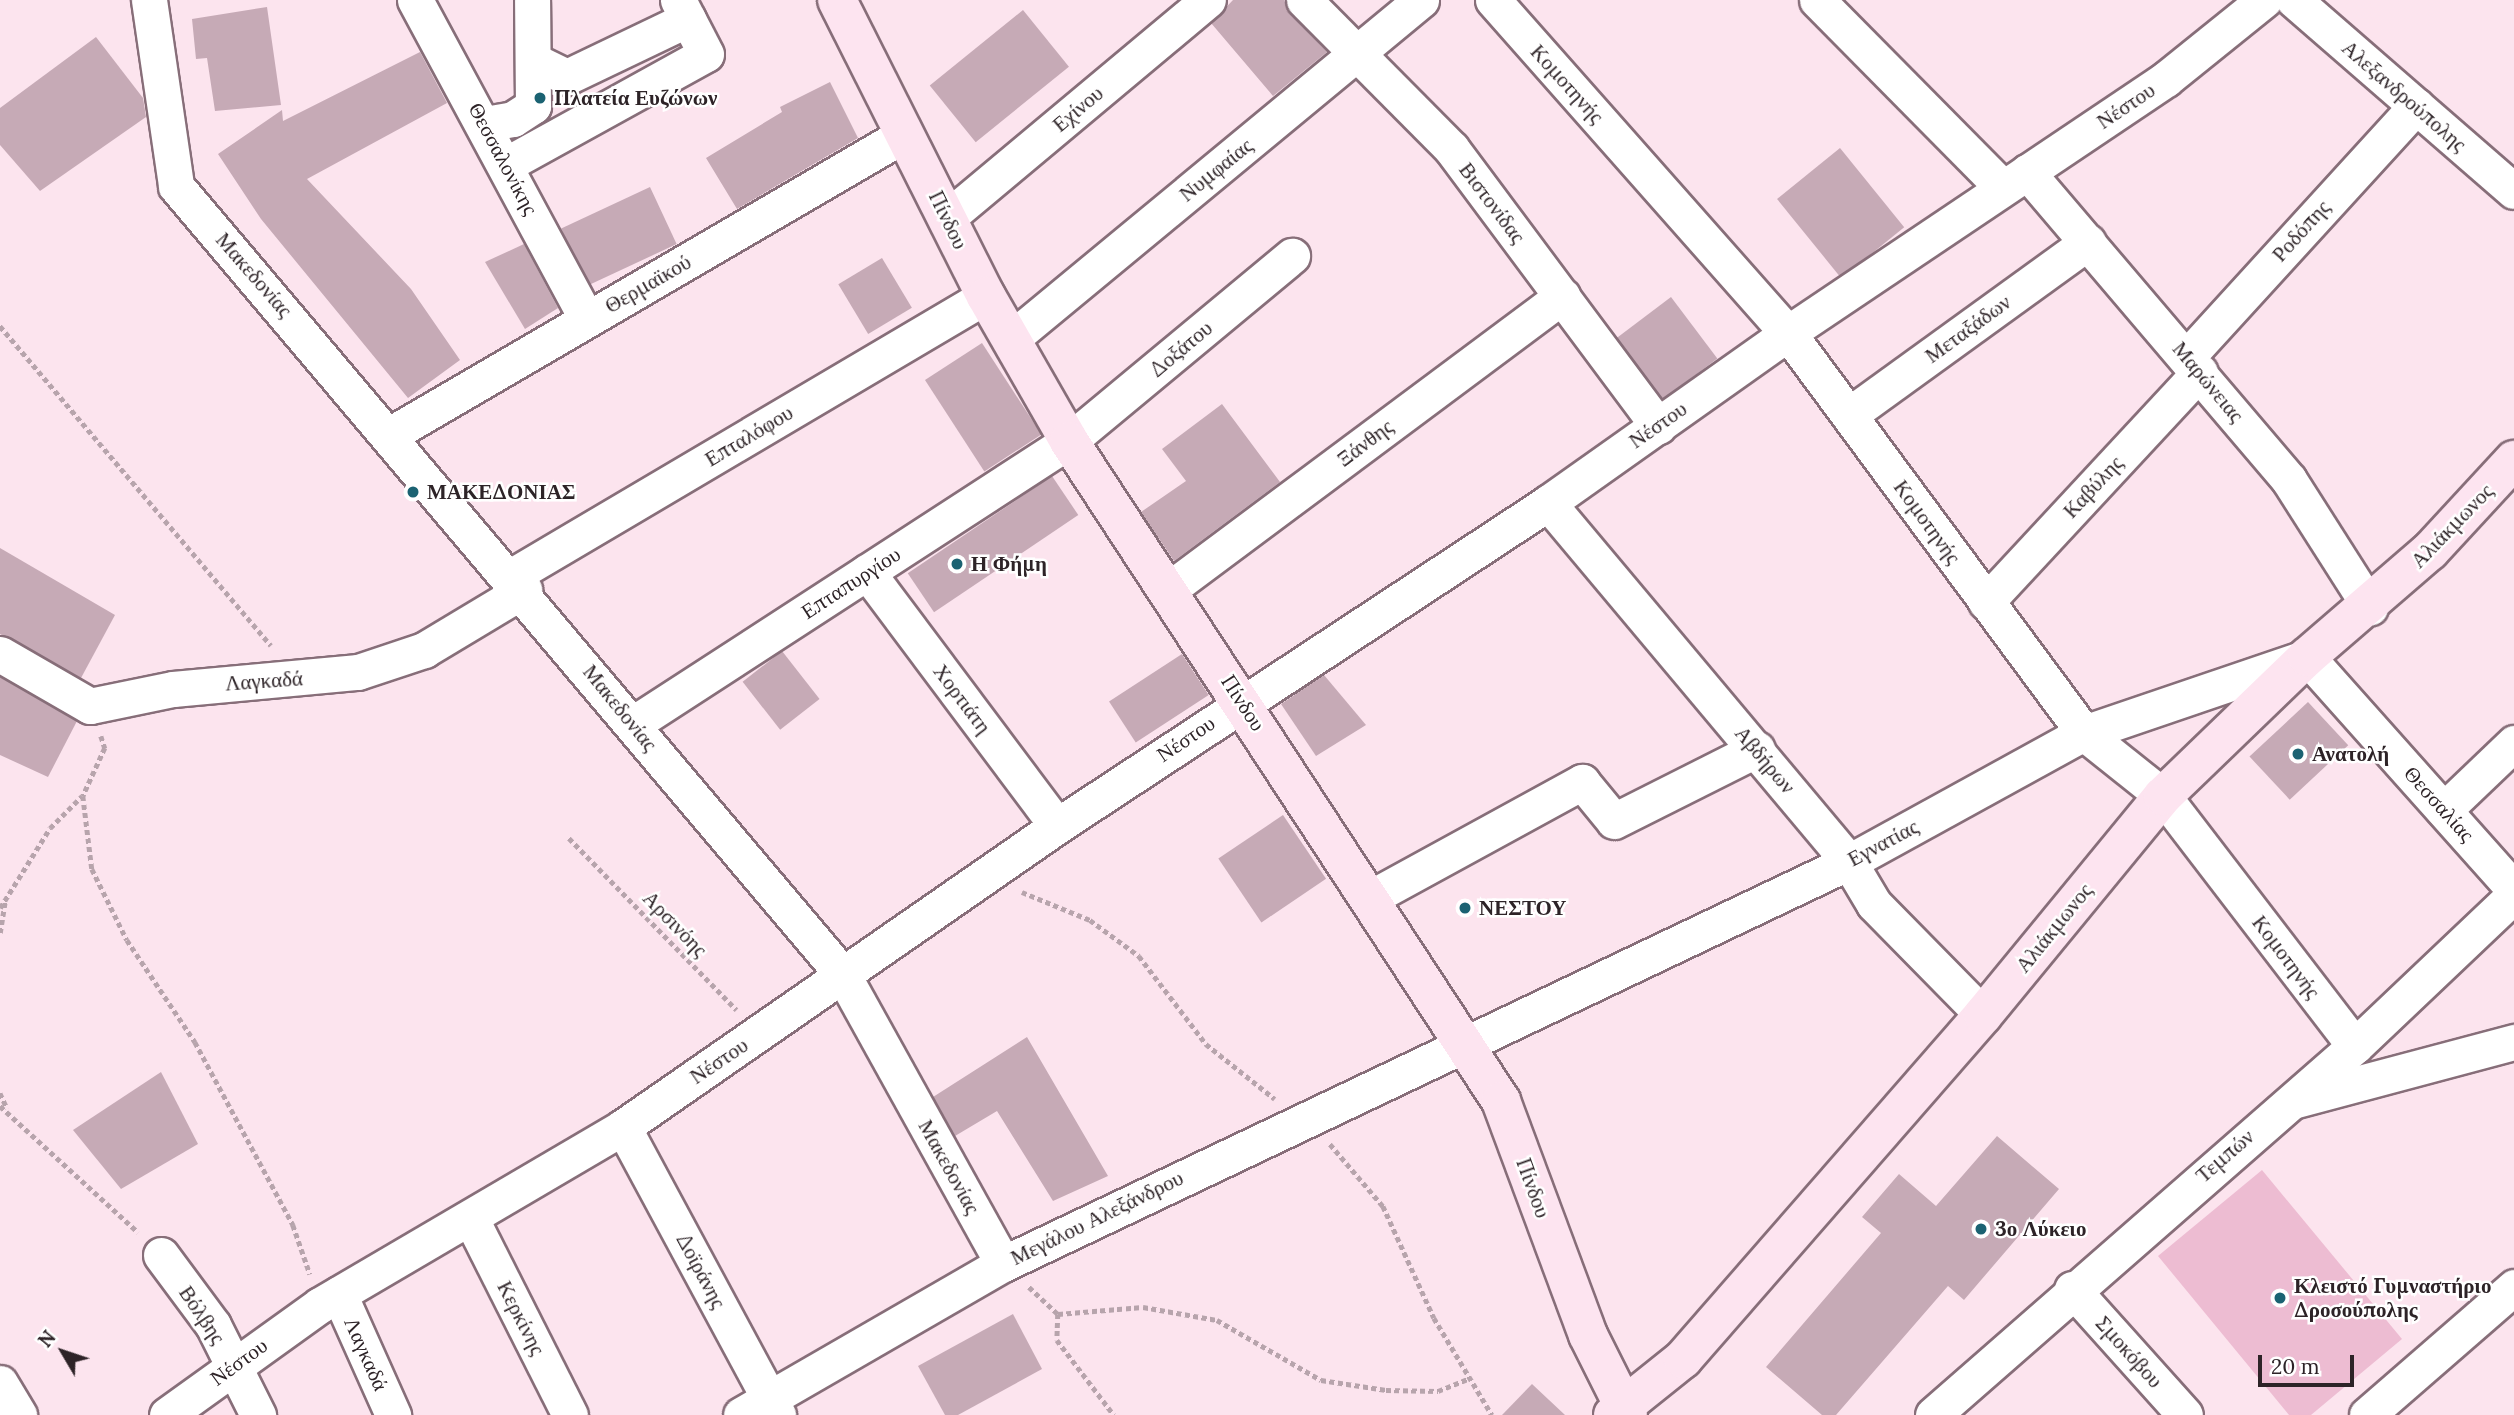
<!DOCTYPE html>
<meta charset="utf-8">
<style>
body{margin:0}
#map{position:relative;width:2514px;height:1415px;overflow:hidden;background:#fce4ee;font-family:Lora,serif}
div>[style]{position:absolute}
.green>*{inset:0;background:#edbcd2}
.building>*{inset:0;background:#c6aab6;transform-origin:0 0}
.path>*{height:4.5px;margin-top:-2.25px;transform-origin:0;background:repeating-linear-gradient(90deg,#b7a4ac 0 5px,transparent 0 8.5px)}
.roads{filter:drop-shadow(2px 0 #876e79) drop-shadow(-2px 0 #876e79) drop-shadow(0 2px #876e79) drop-shadow(0 -2px #876e79)}
.street>*{height:35px;margin:-17.5px;padding:0 17.5px;transform-origin:17.5px;border-radius:17.5px;background:#fff}
.secondary>*{height:38px;margin:-19px;padding:0 19px;transform-origin:19px;border-radius:19px;background:#fde4f0}
.dots>*{width:19px;height:19px;translate:-50% -50%;box-sizing:border-box;border:4px solid #fff;border-radius:50%}
span{translate:-50% -50%;white-space:nowrap;text-align:center;line-height:1.15;-webkit-text-stroke:5px #fff;paint-order:stroke}
.street-label{font-size:21px;color:#2d2327}
.poi-label{font-size:21px;color:#2d2327;font-weight:700}
.left{translate:0 -50%;text-align:left}
.north{position:absolute;left:28px;top:1317px;width:70px;height:70px;-webkit-text-stroke:5px #fff;paint-order:stroke;rotate:309deg;font-size:19px;font-weight:700;line-height:28px;text-align:center;color:#2d2327}
.north::after{content:'';display:block;margin:auto;width:24px;height:32px;background:#2d2327;clip-path:polygon(50% 0,100% 100%,50% 72%,0 100%)}
.scale{position:absolute;left:2258px;top:1355px;width:96px;height:32px;box-sizing:border-box;border:4px solid #2d2327;border-top:0;padding-left:9px;font-size:21px;line-height:24px;white-space:nowrap;color:#2d2327;-webkit-text-stroke:5px #fff;paint-order:stroke}
</style>
<div id="map">
<div class="green">
<div style="clip-path:polygon(2262px 1170px,2402px 1339px,2311px 1415px,2289px 1415px,2158px 1256px)"></div>
</div>
<div class="building">
<div style="clip-path:polygon(1233px 0,1284px 0,1290px 14px,1327px 52px,1273px 96px,1211px 23px)"></div>
<div style="clip-path:polygon(267px 7px,281px 105px,215px 111px,207px 58px,196px 59px,192px 19px)"></div>
<div style="left:1023px;top:10px;width:73px;height:120px;rotate:51deg"></div>
<div style="clip-path:polygon(96px 37px,143px 98px,146px 117px,40px 191px,0 145px,0 108px)"></div>
<div style="clip-path:polygon(420px 52px,447px 103px,307px 179px,411px 289px,460px 360px,408px 398px,261px 219px,218px 154px,282px 110px,283px 121px)"></div>
<div style="clip-path:polygon(830px 82px,858px 138px,737px 209px,706px 158px,782px 112px,780px 107px)"></div>
<div style="left:1840px;top:148px;width:102px;height:81px;rotate:51deg"></div>
<div style="left:650px;top:187px;width:63px;height:98px;rotate:65deg"></div>
<div style="clip-path:polygon(524px 244px,558px 308px,525px 329px,485px 262px)"></div>
<div style="left:882px;top:258px;width:58px;height:51px;rotate:59deg"></div>
<div style="left:1671px;top:297px;width:77px;height:68px;rotate:53deg"></div>
<div style="left:982px;top:343px;width:109px;height:68px;rotate:57deg"></div>
<div style="clip-path:polygon(1222px 404px,1280px 482px,1174px 561px,1141px 512px,1186px 481px,1162px 449px)"></div>
<div style="left:1052px;top:476px;width:47px;height:174px;rotate:56deg"></div>
<div style="clip-path:polygon(0 548px,115px 615px,81px 678px,0 634px)"></div>
<div style="left:782px;top:651px;width:61px;height:50px;rotate:52deg"></div>
<div style="left:1182px;top:654px;width:49px;height:87px;rotate:57deg"></div>
<div style="clip-path:polygon(1324px 675px,1366px 725px,1316px 756px,1281px 704px)"></div>
<div style="clip-path:polygon(0 677px,77px 721px,48px 777px,0 755px)"></div>
<div style="left:2308px;top:702px;width:59px;height:80px;rotate:47deg"></div>
<div style="left:1283px;top:815px;width:77px;height:78px;rotate:56deg"></div>
<div style="clip-path:polygon(1027px 1037px,1108px 1176px,1053px 1201px,997px 1111px,955px 1136px,933px 1097px)"></div>
<div style="clip-path:polygon(161px 1072px,198px 1144px,121px 1189px,73px 1130px)"></div>
<div style="clip-path:polygon(1997px 1136px,2059px 1189px,1964px 1300px,1948px 1286px,1836px 1415px,1822px 1415px,1766px 1367px,1881px 1233px,1862px 1217px,1899px 1174px,1936px 1206px)"></div>
<div style="clip-path:polygon(1013px 1314px,1042px 1369px,958px 1415px,945px 1415px,918px 1366px)"></div>
<div style="clip-path:polygon(1532px 1384px,1565px 1415px,1502px 1415px)"></div>
</div>
<div class="path">
<div style="left:0;top:326px;width:419px;rotate:49.7deg"></div>
<div style="left:101px;top:736px;width:13px;rotate:72deg"></div>
<div style="left:105px;top:748px;width:53px;rotate:114.6deg"></div>
<div style="left:83px;top:796px;width:74px;rotate:83deg"></div>
<div style="left:92px;top:869px;width:79px;rotate:63.8deg"></div>
<div style="left:127px;top:940px;width:123px;rotate:56.3deg"></div>
<div style="left:195px;top:1042px;width:208px;rotate:61.8deg"></div>
<div style="left:293px;top:1225px;width:52px;rotate:70.9deg"></div>
<div style="left:569px;top:838px;width:240px;rotate:45.7deg"></div>
<div style="left:1022px;top:892px;width:74px;rotate:22.4deg"></div>
<div style="left:1090px;top:920px;width:61px;rotate:36.3deg"></div>
<div style="left:1139px;top:956px;width:111px;rotate:52.7deg"></div>
<div style="left:1206px;top:1044px;width:88px;rotate:38.6deg"></div>
<div style="left:0;top:908px;width:94px;rotate:-58deg"></div>
<div style="left:50px;top:828px;width:45px;rotate:-45deg"></div>
<div style="left:0;top:933px;width:31px;rotate:-81deg"></div>
<div style="left:0;top:1093px;width:17px;rotate:65deg"></div>
<div style="left:0;top:1106px;width:187px;rotate:42.4deg"></div>
<div style="left:1330px;top:1144px;width:82px;rotate:49.5deg"></div>
<div style="left:1383px;top:1206px;width:123px;rotate:65.5deg"></div>
<div style="left:1434px;top:1318px;width:113px;rotate:59.1deg"></div>
<div style="left:1029px;top:1287px;width:40px;rotate:43deg"></div>
<div style="left:1058px;top:1314px;width:26px;rotate:92deg"></div>
<div style="left:1057px;top:1340px;width:94px;rotate:52.8deg"></div>
<div style="left:1058px;top:1314px;width:85px;rotate:-4.7deg"></div>
<div style="left:1143px;top:1307px;width:75px;rotate:10deg"></div>
<div style="left:1217px;top:1320px;width:120px;rotate:30deg"></div>
<div style="left:1321px;top:1380px;width:66px;rotate:8.7deg"></div>
<div style="left:1386px;top:1390px;width:52px;rotate:1.1deg"></div>
<div style="left:1438px;top:1391px;width:35px;rotate:-22deg"></div>
</div>
<div class="roads">
<div class="street">
<div style="left:149px;top:0;width:188px;rotate:81.7deg"></div>
<div style="left:176px;top:186px;width:1033px;rotate:49.79deg"></div>
<div style="left:843px;top:975px;width:330px;rotate:61deg"></div>
<div style="left:415px;top:0;width:362px;rotate:61.7deg"></div>
<div style="left:1304px;top:0;width:209px;rotate:45.2deg"></div>
<div style="left:1451px;top:148px;width:347px;rotate:53.3deg"></div>
<div style="left:1493px;top:0;width:445px;rotate:48.5deg"></div>
<div style="left:1788px;top:333px;width:498px;rotate:53.5deg"></div>
<div style="left:2084px;top:733px;width:101px;rotate:38.6deg"></div>
<div style="left:2163px;top:796px;width:315px;rotate:52.5deg"></div>
<div style="left:1817px;top:0;width:264px;rotate:45.3deg"></div>
<div style="left:2294px;top:0;width:291px;rotate:41deg"></div>
<div style="left:534px;top:61px;width:37px;rotate:26deg"></div>
<div style="left:567px;top:77px;width:134px;rotate:-25.6deg"></div>
<div style="left:485px;top:124px;width:28px;rotate:-10deg"></div>
<div style="left:513px;top:119px;width:24px;rotate:-33deg"></div>
<div style="left:533px;top:106px;width:106px;rotate:-90.5deg"></div>
<div style="left:507px;top:164px;width:227px;rotate:-28.9deg"></div>
<div style="left:706px;top:54px;width:61px;rotate:-117.4deg"></div>
<div style="left:2027px;top:172px;width:404px;rotate:49.6deg"></div>
<div style="left:2289px;top:480px;width:151px;rotate:57.5deg"></div>
<div style="left:947px;top:218px;width:340px;rotate:-39.9deg"></div>
<div style="left:1011px;top:339px;width:532px;rotate:-39.58deg"></div>
<div style="left:2187px;top:357px;width:340px;rotate:-47.6deg"></div>
<div style="left:1849px;top:415px;width:295px;rotate:-35.9deg"></div>
<div style="left:391px;top:434px;width:595px;rotate:-30.27deg"></div>
<div style="left:1548px;top:503px;width:468px;rotate:50deg"></div>
<div style="left:1849px;top:862px;width:49px;rotate:59.2deg"></div>
<div style="left:1874px;top:904px;width:156px;rotate:45.5deg"></div>
<div style="left:867px;top:572px;width:317px;rotate:53.2deg"></div>
<div style="left:512px;top:576px;width:551px;rotate:-30.57deg"></div>
<div style="left:1168px;top:590px;width:492px;rotate:-36.7deg"></div>
<div style="left:1986px;top:602px;width:314px;rotate:-47.1deg"></div>
<div style="left:0;top:654px;width:104px;rotate:30deg"></div>
<div style="left:90px;top:706px;width:85px;rotate:-11.6deg"></div>
<div style="left:173px;top:689px;width:186px;rotate:-5.3deg"></div>
<div style="left:358px;top:672px;width:70px;rotate:-18.4deg"></div>
<div style="left:424px;top:650px;width:117px;rotate:-31deg"></div>
<div style="left:633px;top:724px;width:520px;rotate:-32.99deg"></div>
<div style="left:1069px;top:441px;width:290px;rotate:-39.7deg"></div>
<div style="left:2444px;top:810px;width:97px;rotate:-43.7deg"></div>
<div style="left:1370px;top:898px;width:242px;rotate:-28.7deg"></div>
<div style="left:1582px;top:782px;width:50px;rotate:50.6deg"></div>
<div style="left:1614px;top:821px;width:160px;rotate:-26.7deg"></div>
<div style="left:2296px;top:1100px;width:226px;rotate:-14.9deg"></div>
<div style="left:623px;top:1127px;width:327px;rotate:61.7deg"></div>
<div style="left:472px;top:1221px;width:217px;rotate:63.2deg"></div>
<div style="left:161px;top:1255px;width:87px;rotate:53.4deg"></div>
<div style="left:213px;top:1325px;width:101px;rotate:63.4deg"></div>
<div style="left:2072px;top:1289px;width:169px;rotate:48.1deg"></div>
<div style="left:339px;top:1294px;width:133px;rotate:65.9deg"></div>
<div style="left:0;top:1383px;width:37px;rotate:59deg"></div>
<div style="left:167px;top:1415px;width:188px;rotate:-35.7deg"></div>
<div style="left:320px;top:1305px;width:351px;rotate:-30.4deg"></div>
<div style="left:623px;top:1127px;width:528px;rotate:-34.74deg"></div>
<div style="left:1057px;top:826px;width:588px;rotate:-33.34deg"></div>
<div style="left:1548px;top:503px;width:294px;rotate:-35.3deg"></div>
<div style="left:1788px;top:333px;width:455px;rotate:-33.9deg"></div>
<div style="left:2166px;top:79px;width:126px;rotate:-38.9deg"></div>
<div style="left:741px;top:1415px;width:302px;rotate:-30deg"></div>
<div style="left:1003px;top:1264px;width:937px;rotate:-25.42deg"></div>
<div style="left:1849px;top:862px;width:268px;rotate:-28.8deg"></div>
<div style="left:2084px;top:733px;width:236px;rotate:-18.8deg"></div>
<div style="left:2307px;top:657px;width:311px;rotate:48.3deg"></div>
<div style="left:1933px;top:1415px;width:561px;rotate:-41.17deg"></div>
<div style="left:2355px;top:1046px;width:219px;rotate:-43.5deg"></div>
<div style="left:2367px;top:1415px;width:195px;rotate:-41deg"></div>
</div>
<div class="secondary">
<div style="left:837px;top:0;width:331px;rotate:63.3deg"></div>
<div style="left:986px;top:296px;width:167px;rotate:60.2deg"></div>
<div style="left:1069px;top:441px;width:789px;rotate:56.79deg"></div>
<div style="left:1501px;top:1101px;width:250px;rotate:69.6deg"></div>
<div style="left:1588px;top:1335px;width:89px;rotate:63.4deg"></div>
<div style="left:1613px;top:1415px;width:90px;rotate:-38.7deg"></div>
<div style="left:1683px;top:1359px;width:456px;rotate:-48.9deg"></div>
<div style="left:1983px;top:1015px;width:283px;rotate:-50.6deg"></div>
<div style="left:2163px;top:796px;width:200px;rotate:-44deg"></div>
<div style="left:2307px;top:657px;width:162px;rotate:-40.8deg"></div>
<div style="left:2430px;top:551px;width:124px;rotate:-47.3deg"></div>
</div>
</div>
<div class="dots">
<div style="left:540px;top:98px;background:#1b6272"></div>
<div style="left:413px;top:492px;background:#1b6272"></div>
<div style="left:957px;top:564px;background:#1b6272"></div>
<div style="left:2298px;top:754px;background:#1b6272"></div>
<div style="left:1465px;top:908px;background:#1b6272"></div>
<div style="left:1981px;top:1229px;background:#1b6272"></div>
<div style="left:2280px;top:1298px;background:#1b6272"></div>
</div>
<div class="street-label">
<span style="left:1567px;top:84px;rotate:48deg">Κομοτηνής</span>
<span style="left:2404px;top:96px;rotate:41deg">Αλεξανδρούπολης</span>
<span style="left:2126px;top:106px;rotate:-34deg">Νέστου</span>
<span style="left:1078px;top:109px;rotate:-40deg">Εχίνου</span>
<span style="left:503px;top:159px;rotate:62deg">Θεσσαλονίκης</span>
<span style="left:1216px;top:170px;rotate:-39deg">Νυμφαίας</span>
<span style="left:1492px;top:203px;rotate:53deg">Βιστονίδας</span>
<span style="left:948px;top:220px;rotate:64deg">Πίνδου</span>
<span style="left:2301px;top:231px;rotate:-48deg">Ροδόπης</span>
<span style="left:254px;top:275px;rotate:49deg">Μακεδονίας</span>
<span style="left:648px;top:284px;rotate:-30deg">Θερμαϊκού</span>
<span style="left:1968px;top:329px;rotate:-36deg">Μεταξάδων</span>
<span style="left:1181px;top:349px;rotate:-40deg">Δοξάτου</span>
<span style="left:2208px;top:382px;rotate:50deg">Μαρώνειας</span>
<span style="left:1658px;top:425px;rotate:-35deg">Νέστου</span>
<span style="left:749px;top:436px;rotate:-31deg">Επταλόφου</span>
<span style="left:1365px;top:443px;rotate:-37deg">Ξάνθης</span>
<span style="left:2093px;top:487px;rotate:-47deg">Καβύλης</span>
<span style="left:1927px;top:522px;rotate:54deg">Κομοτηνής</span>
<span style="left:2452px;top:526px;rotate:-46deg">Αλιάκμωνος</span>
<span style="left:851px;top:583px;rotate:-33deg">Επταπυργίου</span>
<span style="left:264px;top:681px;rotate:-4deg">Λαγκαδά</span>
<span style="left:962px;top:699px;rotate:53deg">Χορτιάτη</span>
<span style="left:1243px;top:703px;rotate:57deg">Πίνδου</span>
<span style="left:620px;top:708px;rotate:51deg">Μακεδονίας</span>
<span style="left:1186px;top:739px;rotate:-34deg">Νέστου</span>
<span style="left:1765px;top:760px;rotate:50deg">Αβδήρων</span>
<span style="left:2439px;top:804px;rotate:48deg">Θεσσαλίας</span>
<span style="left:1883px;top:843px;rotate:-28deg">Εγνατίας</span>
<span style="left:675px;top:924px;rotate:46deg">Αρσινόης</span>
<span style="left:2054px;top:928px;rotate:-51deg">Αλιάκμωνος</span>
<span style="left:2286px;top:957px;rotate:53deg">Κομοτηνής</span>
<span style="left:719px;top:1061px;rotate:-34deg">Νέστου</span>
<span style="left:2225px;top:1156px;rotate:-41deg">Τεμπών</span>
<span style="left:949px;top:1167px;rotate:61deg">Μακεδονίας</span>
<span style="left:1533px;top:1188px;rotate:70deg">Πίνδου</span>
<span style="left:1097px;top:1218px;rotate:-26deg">Μεγάλου Αλεξάνδρου</span>
<span style="left:701px;top:1271px;rotate:62deg">Δοϊράνης</span>
<span style="left:202px;top:1315px;rotate:56deg">Βόλβης</span>
<span style="left:521px;top:1318px;rotate:63deg">Κερκίνης</span>
<span style="left:2129px;top:1352px;rotate:48deg">Σμοκόβου</span>
<span style="left:366px;top:1354px;rotate:66deg">Λαγκαδά</span>
<span style="left:239px;top:1362px;rotate:-36deg">Νέστου</span>
</div>
<div class="poi-label">
<span class="left" style="left:554px;top:98px">Πλατεία Ευζώνων</span>
<span class="left" style="left:427px;top:492px">ΜΑΚΕΔΟΝΙΑΣ</span>
<span class="left" style="left:971px;top:564px">Η Φήμη</span>
<span class="left" style="left:2312px;top:754px">Ανατολή</span>
<span class="left" style="left:1479px;top:908px">ΝΕΣΤΟΥ</span>
<span class="left" style="left:1995px;top:1229px">3ο Λύκειο</span>
<span class="left" style="left:2294px;top:1298px">Κλειστό Γυμναστήριο<br>Δροσούπολης</span>
</div>
<div class="north">N</div>
<div class="scale">20 m</div>
</div>
